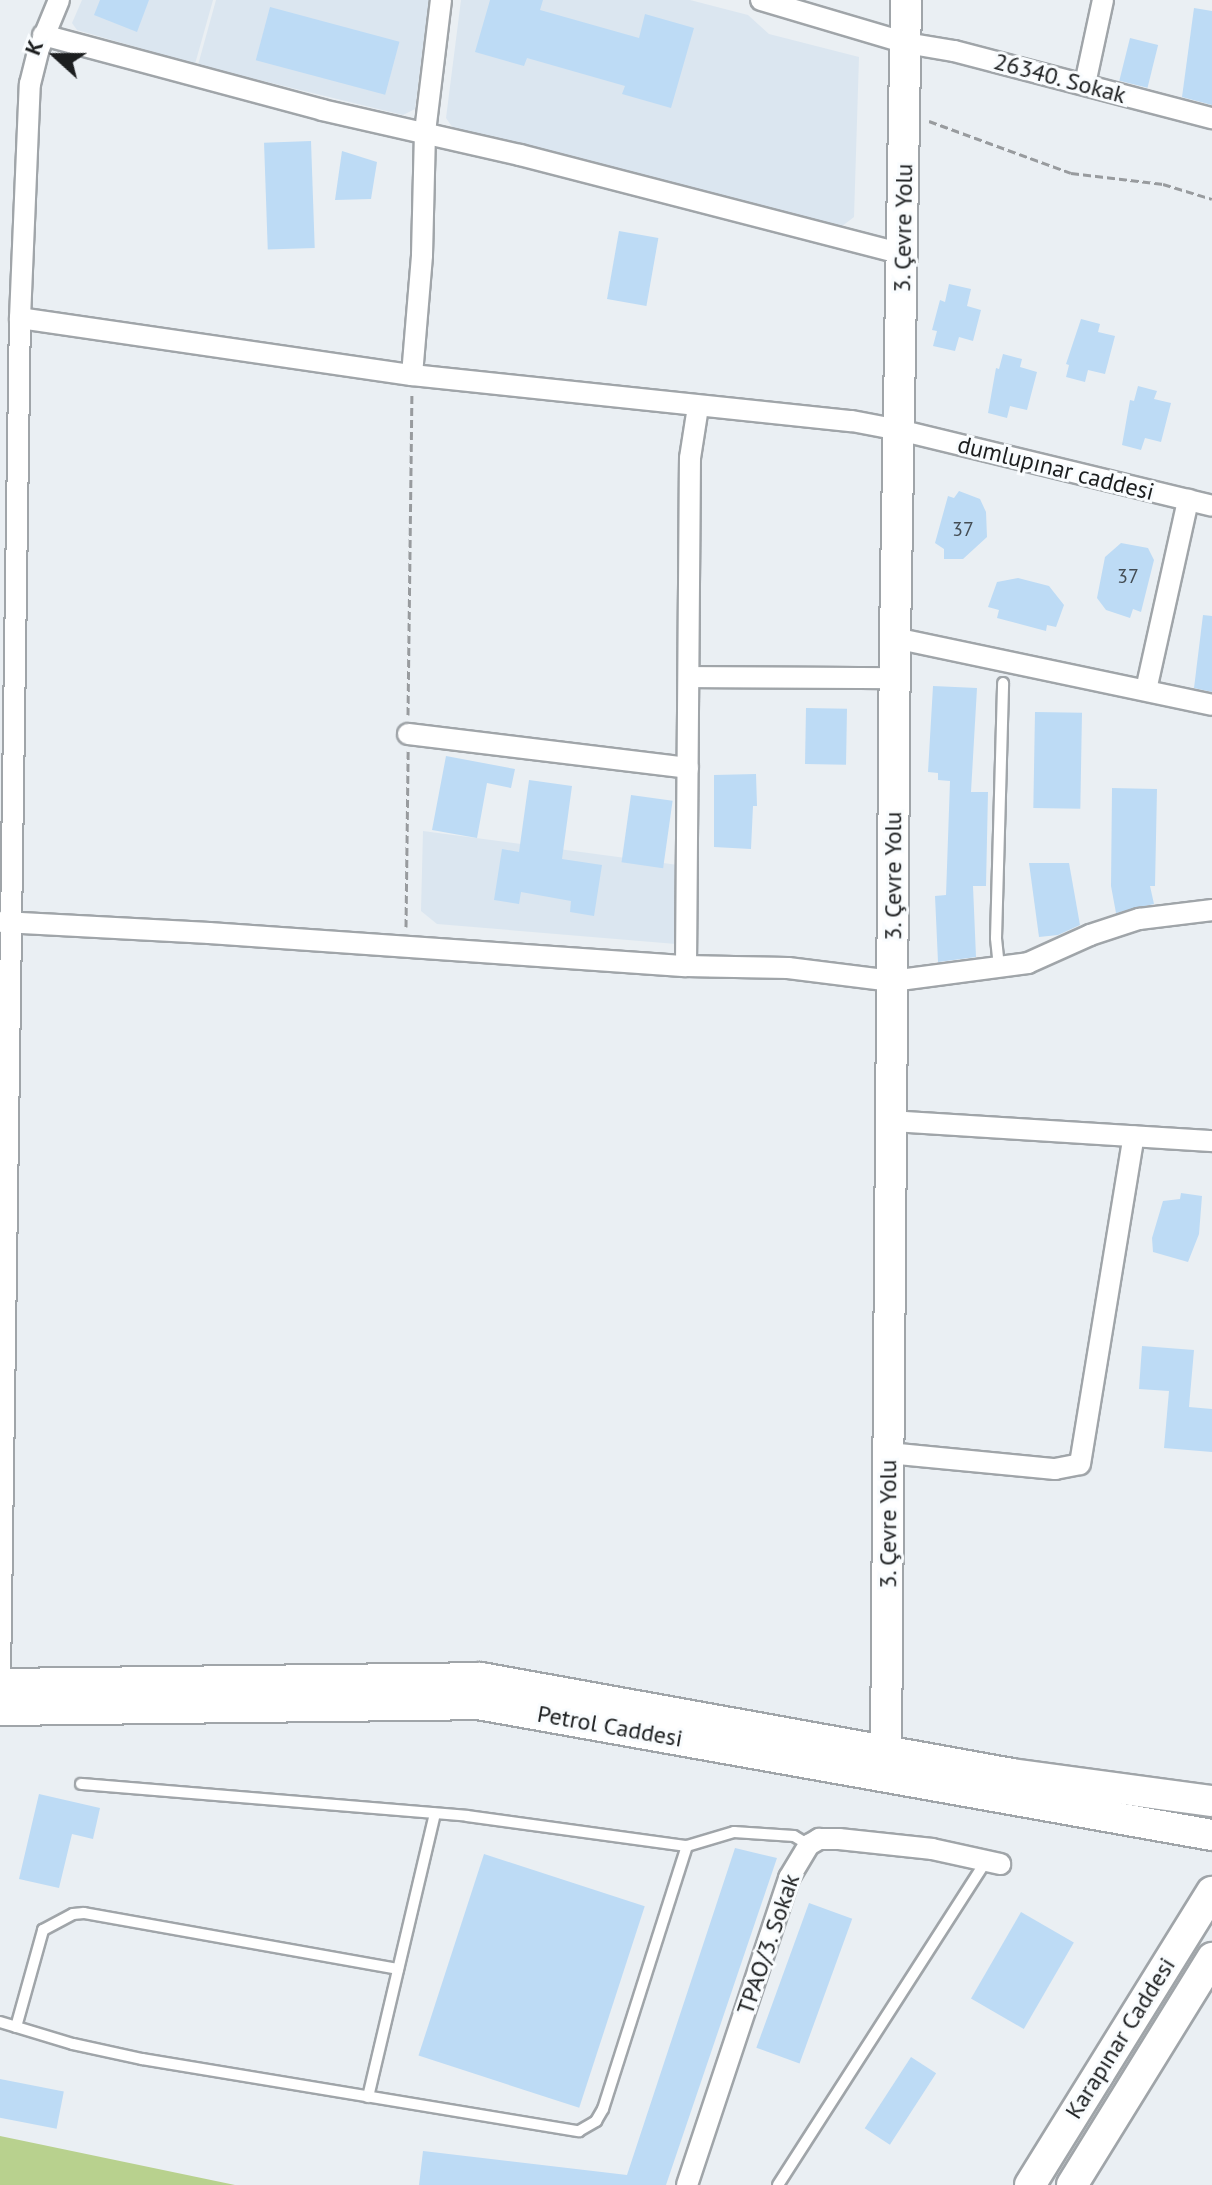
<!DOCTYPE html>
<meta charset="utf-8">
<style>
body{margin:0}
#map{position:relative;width:1212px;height:2185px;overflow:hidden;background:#eaeff3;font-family:"PT Sans",sans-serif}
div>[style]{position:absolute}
.built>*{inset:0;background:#dbe6f0}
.green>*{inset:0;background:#b8d18e}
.building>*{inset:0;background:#bddbf5;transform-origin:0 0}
.path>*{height:3px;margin-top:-1.5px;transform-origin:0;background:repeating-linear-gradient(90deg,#989b9e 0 8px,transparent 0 12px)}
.roads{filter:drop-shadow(2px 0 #a0a5a9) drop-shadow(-2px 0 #a0a5a9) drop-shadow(0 2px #a0a5a9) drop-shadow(0 -2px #a0a5a9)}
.lane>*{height:10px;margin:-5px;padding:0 5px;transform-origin:5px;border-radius:5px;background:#fff}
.street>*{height:20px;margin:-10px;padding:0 10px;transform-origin:10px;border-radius:10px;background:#fff}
.secondary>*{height:30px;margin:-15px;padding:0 15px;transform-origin:15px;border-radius:15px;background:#fff}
span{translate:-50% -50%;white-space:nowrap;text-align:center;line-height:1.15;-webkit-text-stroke:6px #f9fcfe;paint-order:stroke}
.number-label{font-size:20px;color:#444d54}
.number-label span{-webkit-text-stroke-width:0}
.street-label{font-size:24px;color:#1c1e1f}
.north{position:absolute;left:16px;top:16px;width:80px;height:80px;-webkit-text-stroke:6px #f9fcfe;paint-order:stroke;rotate:291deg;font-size:22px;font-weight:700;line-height:32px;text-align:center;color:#1c1e1f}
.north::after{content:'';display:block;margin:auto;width:28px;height:36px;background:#1c1e1f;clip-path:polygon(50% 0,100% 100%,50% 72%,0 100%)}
</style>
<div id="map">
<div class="built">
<div style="clip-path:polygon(82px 0,213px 0,195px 64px,77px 30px,72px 23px)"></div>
<div style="clip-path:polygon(216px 0,429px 0,415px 109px,403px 115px,198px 65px)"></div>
<div style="clip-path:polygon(461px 0,690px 0,748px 15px,769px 34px,859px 57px,854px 217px,837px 230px,453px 128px,446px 118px)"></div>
<div style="clip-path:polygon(423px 831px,678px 865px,676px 944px,437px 924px,421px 911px)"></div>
</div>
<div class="green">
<div style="clip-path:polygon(0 2136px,235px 2185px,0 2185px)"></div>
</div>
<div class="building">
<div style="clip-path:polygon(100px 0,149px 0,137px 32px,94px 15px)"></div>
<div style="clip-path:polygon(490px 0,543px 0,540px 10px,639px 38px,645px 14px,694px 28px,671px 108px,622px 94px,625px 86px,527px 58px,524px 66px,475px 52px)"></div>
<div style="left:270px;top:7px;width:134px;height:55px;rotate:15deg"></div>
<div style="clip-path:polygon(1194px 8px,1212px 11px,1212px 105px,1182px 97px)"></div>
<div style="left:1130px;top:38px;width:29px;height:44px;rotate:14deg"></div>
<div style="left:311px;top:141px;width:107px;height:47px;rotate:88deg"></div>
<div style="clip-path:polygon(342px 151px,377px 162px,371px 199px,335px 200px)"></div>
<div style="left:619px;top:231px;width:40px;height:69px;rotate:10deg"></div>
<div style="clip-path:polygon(949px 284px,971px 289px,967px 306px,981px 310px,973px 341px,959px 337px,955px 351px,933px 346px,937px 331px,932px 330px,940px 300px,945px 302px)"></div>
<div style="clip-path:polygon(1081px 319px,1100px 324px,1098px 332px,1115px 336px,1105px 374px,1088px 370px,1085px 382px,1066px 377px,1069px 365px,1066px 364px)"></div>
<div style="clip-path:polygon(1003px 354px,1022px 359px,1020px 367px,1037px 372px,1027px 410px,1010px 406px,1007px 418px,988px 413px,996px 368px,999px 369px)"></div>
<div style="clip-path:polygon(1138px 386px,1157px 391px,1154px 399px,1171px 403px,1161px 442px,1145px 438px,1141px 450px,1122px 445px,1130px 400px,1134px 401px)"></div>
<div style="clip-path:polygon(959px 491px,980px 499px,986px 512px,987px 537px,963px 559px,944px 559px,944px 549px,935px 543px,948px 496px,954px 498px)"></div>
<div style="clip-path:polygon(1121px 543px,1148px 548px,1154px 560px,1141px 612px,1133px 609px,1130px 618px,1106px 610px,1097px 598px,1105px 557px)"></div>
<div style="clip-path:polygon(1018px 578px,1049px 586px,1064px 605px,1056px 627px,1047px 625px,1046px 631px,997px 618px,999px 610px,988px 607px,997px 582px)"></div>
<div style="clip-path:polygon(1203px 615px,1212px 616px,1212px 692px,1194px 688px)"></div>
<div style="clip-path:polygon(933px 686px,977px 688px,971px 792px,988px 792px,986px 886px,973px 886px,976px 957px,938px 962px,935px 896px,946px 895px,950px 781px,938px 780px,938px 773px,928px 772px)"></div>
<div style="left:806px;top:708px;width:41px;height:56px;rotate:1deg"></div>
<div style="left:1035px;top:712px;width:47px;height:96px;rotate:1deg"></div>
<div style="clip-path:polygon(446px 756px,515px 769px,511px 788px,487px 783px,477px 838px,432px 830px)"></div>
<div style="clip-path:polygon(756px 774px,757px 806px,753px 806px,751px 849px,714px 847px,714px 775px)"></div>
<div style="clip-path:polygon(529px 780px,572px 786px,562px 859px,602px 865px,594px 916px,570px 912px,571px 901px,521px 892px,519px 904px,494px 900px,502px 849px,519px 852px)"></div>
<div style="clip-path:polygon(1112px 788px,1157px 789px,1155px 886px,1150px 886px,1154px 904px,1116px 913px,1111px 886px)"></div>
<div style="left:631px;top:795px;width:42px;height:68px;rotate:8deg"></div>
<div style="clip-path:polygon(1029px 863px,1069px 863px,1080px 925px,1058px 935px,1039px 937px)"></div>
<div style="clip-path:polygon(1181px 1193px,1202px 1196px,1199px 1234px,1188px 1262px,1153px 1252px,1152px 1238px,1163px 1201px,1180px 1199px)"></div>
<div style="clip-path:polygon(1142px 1346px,1194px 1350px,1189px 1407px,1212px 1409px,1212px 1452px,1164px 1448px,1169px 1391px,1139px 1389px)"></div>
<div style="clip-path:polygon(39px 1794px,100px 1808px,93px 1839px,72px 1834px,59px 1888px,19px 1879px)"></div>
<div style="clip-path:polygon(735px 1848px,777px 1858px,666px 2185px,419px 2185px,423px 2151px,627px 2175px)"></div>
<div style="left:484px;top:1854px;width:169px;height:212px;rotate:18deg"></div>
<div style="left:809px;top:1903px;width:46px;height:154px;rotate:20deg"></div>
<div style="left:1021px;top:1912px;width:61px;height:100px;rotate:30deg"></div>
<div style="left:911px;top:2057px;width:30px;height:85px;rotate:33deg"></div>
<div style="left:0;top:2079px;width:65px;height:38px;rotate:11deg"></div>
</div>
<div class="path">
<div style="left:929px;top:121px;width:151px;rotate:20.1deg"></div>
<div style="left:1071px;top:173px;width:93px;rotate:6.8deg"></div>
<div style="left:1163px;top:184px;width:51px;rotate:17deg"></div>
<div style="left:408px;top:715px;width:320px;rotate:-89.3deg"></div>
<div style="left:406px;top:927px;width:176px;rotate:-89.3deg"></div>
</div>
<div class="roads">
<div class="lane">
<div style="left:999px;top:967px;width:29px;rotate:-96deg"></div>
<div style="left:996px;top:938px;width:255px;rotate:-88.4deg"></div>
<div style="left:81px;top:1784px;width:387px;rotate:4.7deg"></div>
<div style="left:467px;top:1816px;width:222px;rotate:7.8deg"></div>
<div style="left:687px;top:1846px;width:49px;rotate:-16.6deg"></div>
<div style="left:734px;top:1832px;width:60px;rotate:3.8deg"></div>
<div style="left:794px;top:1836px;width:17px;rotate:31deg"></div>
<div style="left:0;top:2022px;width:76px;rotate:16.8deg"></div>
<div style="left:73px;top:2044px;width:71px;rotate:12.3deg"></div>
<div style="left:142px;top:2059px;width:443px;rotate:9.4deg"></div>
<div style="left:579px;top:2131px;width:20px;rotate:-30deg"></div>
<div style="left:596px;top:2121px;width:14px;rotate:-60deg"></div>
<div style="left:603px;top:2109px;width:276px;rotate:-72.3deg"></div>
<div style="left:16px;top:2027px;width:101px;rotate:-74.4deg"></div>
<div style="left:43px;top:1930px;width:34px;rotate:-28deg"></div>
<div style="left:73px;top:1914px;width:11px;rotate:-5deg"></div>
<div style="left:84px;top:1913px;width:319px;rotate:10.1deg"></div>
<div style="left:368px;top:2097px;width:291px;rotate:-76.7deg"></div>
<div style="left:778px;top:2185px;width:386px;rotate:-57.3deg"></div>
</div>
<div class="street">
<div style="left:761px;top:0;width:151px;rotate:16.5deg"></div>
<div style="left:906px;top:43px;width:49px;rotate:9.5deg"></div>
<div style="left:954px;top:51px;width:267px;rotate:14.6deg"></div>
<div style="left:43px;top:35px;width:289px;rotate:15deg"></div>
<div style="left:322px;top:110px;width:203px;rotate:12.8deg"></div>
<div style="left:520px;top:155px;width:396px;rotate:14.5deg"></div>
<div style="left:1085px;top:84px;width:86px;rotate:-77.9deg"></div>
<div style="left:20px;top:318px;width:396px;rotate:8.3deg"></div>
<div style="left:412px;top:375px;width:442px;rotate:6deg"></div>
<div style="left:852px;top:421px;width:48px;rotate:10.8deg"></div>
<div style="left:899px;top:430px;width:322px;rotate:13.6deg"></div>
<div style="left:412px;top:375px;width:120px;rotate:-85.2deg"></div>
<div style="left:422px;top:255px;width:123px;rotate:-88.6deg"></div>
<div style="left:425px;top:132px;width:133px;rotate:-83.1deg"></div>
<div style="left:895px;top:638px;width:324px;rotate:11.9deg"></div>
<div style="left:689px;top:677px;width:205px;rotate:0.3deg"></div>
<div style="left:1146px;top:690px;width:195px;rotate:-77.5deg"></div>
<div style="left:408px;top:734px;width:282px;rotate:6.9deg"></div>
<div style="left:1px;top:922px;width:208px;rotate:3deg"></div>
<div style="left:209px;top:933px;width:478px;rotate:4deg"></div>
<div style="left:686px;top:966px;width:102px;rotate:1.1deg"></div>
<div style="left:788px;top:968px;width:105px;rotate:7.1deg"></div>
<div style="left:892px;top:981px;width:137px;rotate:-7.5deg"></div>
<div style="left:1028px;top:963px;width:68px;rotate:-24.3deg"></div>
<div style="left:1090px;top:935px;width:52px;rotate:-18.1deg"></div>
<div style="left:1139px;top:919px;width:74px;rotate:-7deg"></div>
<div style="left:686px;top:966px;width:508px;rotate:-89.55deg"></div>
<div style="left:690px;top:458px;width:52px;rotate:-81.1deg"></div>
<div style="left:891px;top:1121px;width:322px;rotate:3.6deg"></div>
<div style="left:888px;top:1453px;width:168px;rotate:5.5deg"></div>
<div style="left:1055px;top:1469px;width:25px;rotate:-11deg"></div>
<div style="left:1080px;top:1464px;width:332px;rotate:-80.7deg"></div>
<div style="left:0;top:1677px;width:1359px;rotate:-89.16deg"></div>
<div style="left:20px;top:318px;width:234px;rotate:-87.6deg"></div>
<div style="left:30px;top:84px;width:34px;rotate:-76deg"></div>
<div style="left:38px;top:51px;width:55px;rotate:-67.6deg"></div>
<div style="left:687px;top:2185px;width:324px;rotate:-71.6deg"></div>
<div style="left:789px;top:1878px;width:39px;rotate:-59deg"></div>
<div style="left:809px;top:1845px;width:12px;rotate:-31deg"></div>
<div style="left:819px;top:1839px;width:20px"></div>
<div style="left:839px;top:1839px;width:94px;rotate:6.1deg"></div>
<div style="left:932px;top:1849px;width:70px;rotate:12.4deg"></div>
</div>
<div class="secondary">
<div style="left:0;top:1684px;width:481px;rotate:-0.7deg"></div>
<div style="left:481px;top:1678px;width:540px;rotate:10.25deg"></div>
<div style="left:1012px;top:1774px;width:202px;rotate:7.7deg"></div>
<div style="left:0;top:1710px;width:478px;rotate:-0.7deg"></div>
<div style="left:478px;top:1704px;width:746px;rotate:10.12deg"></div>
<div style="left:886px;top:1752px;width:1114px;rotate:-89.54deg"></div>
<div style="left:895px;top:638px;width:638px;rotate:-89.01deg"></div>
<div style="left:1030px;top:2185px;width:345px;rotate:-58.2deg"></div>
<div style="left:1072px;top:2185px;width:267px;rotate:-58.3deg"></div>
</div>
</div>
<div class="number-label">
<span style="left:963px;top:529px">37</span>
<span style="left:1128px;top:576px">37</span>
</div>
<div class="street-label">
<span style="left:1060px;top:78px;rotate:15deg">26340. Sokak</span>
<span style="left:903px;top:228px;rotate:-89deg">3. Çevre Yolu</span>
<span style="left:1056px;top:468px;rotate:14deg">dumlupınar caddesi</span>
<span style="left:893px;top:876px;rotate:-90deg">3. Çevre Yolu</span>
<span style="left:888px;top:1524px;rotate:-90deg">3. Çevre Yolu</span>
<span style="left:610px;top:1726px;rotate:10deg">Petrol Caddesi</span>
<span style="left:768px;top:1944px;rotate:-71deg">TPAO/3. Sokak</span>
<span style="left:1120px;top:2038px;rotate:-58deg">Karapınar Caddesi</span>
</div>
<div class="north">K</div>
</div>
